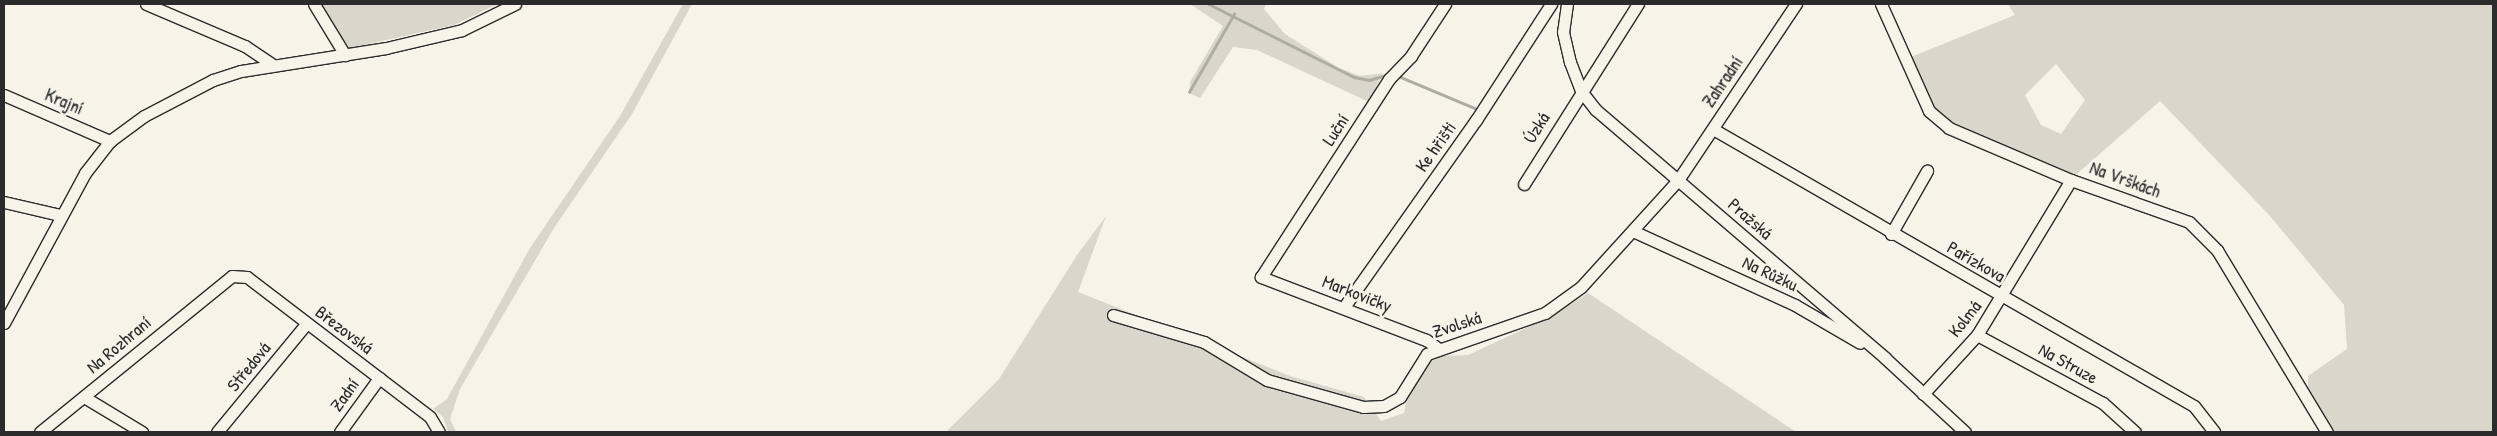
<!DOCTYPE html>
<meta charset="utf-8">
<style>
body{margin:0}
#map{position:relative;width:2497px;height:436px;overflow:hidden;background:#f7f3e8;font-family:"Patrick Hand",sans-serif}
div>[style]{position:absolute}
.green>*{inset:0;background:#dad6cc}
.stream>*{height:2.5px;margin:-1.25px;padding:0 1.25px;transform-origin:1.25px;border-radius:1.25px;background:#afaca4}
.roads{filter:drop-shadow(1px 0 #2b2b2b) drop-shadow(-1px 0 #2b2b2b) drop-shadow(0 1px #2b2b2b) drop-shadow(0 -1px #2b2b2b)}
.minor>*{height:11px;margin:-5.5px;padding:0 5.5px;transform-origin:5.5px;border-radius:5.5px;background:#f7f3e8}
span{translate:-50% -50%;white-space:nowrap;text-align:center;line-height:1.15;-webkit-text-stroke:5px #f7f3e8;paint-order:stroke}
.street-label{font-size:18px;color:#2b2b2b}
.frame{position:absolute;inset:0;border:5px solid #2b2b2b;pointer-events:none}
</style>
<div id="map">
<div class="green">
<div style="clip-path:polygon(317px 4px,498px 4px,454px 25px,346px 49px)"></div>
<div style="clip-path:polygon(683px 4px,692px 4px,632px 114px,554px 228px,460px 389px,450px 419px,456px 432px,448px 432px,443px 417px,433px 409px,447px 399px,530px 248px,620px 116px)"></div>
<div style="clip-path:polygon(1190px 4px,1266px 4px,1264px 9px,1285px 34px,1339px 68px,1360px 76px,1383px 73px,1369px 102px,1257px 50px,1233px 47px,1200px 98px,1189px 93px,1190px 82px,1223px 26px)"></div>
<div style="clip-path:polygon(evenodd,2008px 4px,2493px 4px,2493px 432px,2333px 432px,2308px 390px,2308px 376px,2347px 349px,2344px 305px,2270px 216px,2160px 101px,2077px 174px,2069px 175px,1950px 125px,1931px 105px,1911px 57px,2015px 15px,2008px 4px,2056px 64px,2085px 100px,2061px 134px,2041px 125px,2025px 95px,2056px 64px)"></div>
<div style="clip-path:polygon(1106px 216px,1078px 292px,1290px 376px,1364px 397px,1381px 421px,1404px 413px,1409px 389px,1425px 364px,1442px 356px,1468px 355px,1556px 314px,1588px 293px,1796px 432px,946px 432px,999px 379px,1077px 255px)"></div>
</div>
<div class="stream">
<div style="left:1209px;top:4px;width:162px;rotate:26.7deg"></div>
<div style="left:1354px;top:77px;width:15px;rotate:11deg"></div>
<div style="left:1369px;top:80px;width:18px;rotate:-16deg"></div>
<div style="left:1398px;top:76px;width:83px;rotate:22.6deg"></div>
<div style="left:1189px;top:92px;width:90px;rotate:-60deg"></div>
</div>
<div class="roads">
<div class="minor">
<div style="left:146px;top:4px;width:108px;rotate:23deg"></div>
<div style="left:245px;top:46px;width:34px;rotate:34deg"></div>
<div style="left:314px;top:4px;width:60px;rotate:58.7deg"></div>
<div style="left:1567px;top:4px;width:28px;rotate:98deg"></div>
<div style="left:1563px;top:32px;width:31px;rotate:77deg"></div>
<div style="left:1570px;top:62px;width:31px;rotate:69deg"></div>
<div style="left:1581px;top:91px;width:24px;rotate:52deg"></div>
<div style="left:1596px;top:110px;width:381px;rotate:40.6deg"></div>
<div style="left:1885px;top:358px;width:109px;rotate:42.8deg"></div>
<div style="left:1881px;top:4px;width:117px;rotate:65.8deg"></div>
<div style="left:1929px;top:111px;width:26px;rotate:40deg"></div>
<div style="left:1949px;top:128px;width:133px;rotate:23.1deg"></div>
<div style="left:2071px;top:180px;width:125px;rotate:19.6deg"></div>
<div style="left:2189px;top:222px;width:40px;rotate:45deg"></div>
<div style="left:2217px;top:250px;width:213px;rotate:58.9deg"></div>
<div style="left:4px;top:95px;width:116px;rotate:23.5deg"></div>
<div style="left:1713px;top:129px;width:555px;rotate:29.94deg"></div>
<div style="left:2194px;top:406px;width:33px;rotate:52deg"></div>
<div style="left:1524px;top:184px;width:213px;rotate:-57.7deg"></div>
<div style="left:4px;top:202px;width:57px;rotate:13.1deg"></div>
<div style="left:1635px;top:232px;width:176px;rotate:24.5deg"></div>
<div style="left:1795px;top:305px;width:75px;rotate:30.3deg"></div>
<div style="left:1891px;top:234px;width:73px;rotate:-60.3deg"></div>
<div style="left:1344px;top:307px;width:229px;rotate:-54.8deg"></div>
<div style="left:1476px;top:120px;width:138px;rotate:-57.1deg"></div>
<div style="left:1113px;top:315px;width:95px;rotate:16.5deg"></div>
<div style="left:1204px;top:342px;width:74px;rotate:31.1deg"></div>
<div style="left:1267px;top:380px;width:100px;rotate:15.7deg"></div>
<div style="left:1363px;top:407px;width:21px;rotate:-3deg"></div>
<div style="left:1384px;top:406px;width:18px;rotate:-29deg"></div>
<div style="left:1400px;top:397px;width:51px;rotate:-57.9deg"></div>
<div style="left:1427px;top:354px;width:125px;rotate:-19.2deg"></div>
<div style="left:1545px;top:313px;width:44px;rotate:-35.8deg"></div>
<div style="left:1581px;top:287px;width:144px;rotate:-47.8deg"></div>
<div style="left:1678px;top:180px;width:212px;rotate:-56.2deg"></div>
<div style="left:4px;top:323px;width:170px;rotate:-61.6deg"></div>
<div style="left:85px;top:173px;width:41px;rotate:-52deg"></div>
<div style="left:110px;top:141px;width:42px;rotate:-36.3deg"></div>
<div style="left:144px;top:116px;width:78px;rotate:-27.6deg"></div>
<div style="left:213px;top:80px;width:29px;rotate:-18deg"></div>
<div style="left:241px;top:71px;width:147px;rotate:-9deg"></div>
<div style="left:386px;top:48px;width:78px;rotate:-13.3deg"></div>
<div style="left:462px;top:30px;width:59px;rotate:-26.1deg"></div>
<div style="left:1977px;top:335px;width:143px;rotate:28.4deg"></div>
<div style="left:2103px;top:403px;width:43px;rotate:42.2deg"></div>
<div style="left:1439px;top:349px;width:16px;rotate:-145deg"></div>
<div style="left:1426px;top:340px;width:177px;rotate:-159.1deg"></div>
<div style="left:1261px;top:277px;width:236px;rotate:-57.1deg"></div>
<div style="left:1389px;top:79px;width:32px;rotate:-46deg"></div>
<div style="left:1411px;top:56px;width:62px;rotate:-56.8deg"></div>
<div style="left:1923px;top:394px;width:80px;rotate:-47.5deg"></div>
<div style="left:1977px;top:335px;width:181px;rotate:-58.8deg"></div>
<div style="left:84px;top:397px;width:68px;rotate:31.1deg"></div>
<div style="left:40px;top:432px;width:247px;rotate:-39.1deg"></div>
<div style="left:232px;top:276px;width:15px;rotate:4deg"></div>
<div style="left:247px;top:277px;width:230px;rotate:37.4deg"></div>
<div style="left:430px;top:417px;width:17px;rotate:59deg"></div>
<div style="left:217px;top:432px;width:141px;rotate:-50.5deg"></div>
<div style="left:340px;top:432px;width:67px;rotate:-54.2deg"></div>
</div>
</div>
<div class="street-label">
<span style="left:1723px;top:82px;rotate:-56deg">Zahradní</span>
<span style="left:64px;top:102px;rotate:23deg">Krajní</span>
<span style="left:1537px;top:128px;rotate:-58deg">Úzká</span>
<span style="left:1336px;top:130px;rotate:-57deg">Luční</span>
<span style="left:1436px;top:147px;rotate:-55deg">Ke hřišti</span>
<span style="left:2125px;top:180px;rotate:20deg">Na Vrškách</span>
<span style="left:1750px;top:219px;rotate:41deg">Pražská</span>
<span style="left:1976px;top:262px;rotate:30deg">Pařízkova</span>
<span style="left:1770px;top:274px;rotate:25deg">Na Růžku</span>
<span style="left:1357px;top:294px;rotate:21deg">Markovičky</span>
<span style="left:1965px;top:319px;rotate:-52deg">Kolmá</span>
<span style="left:1457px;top:325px;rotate:-18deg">Zvolská</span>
<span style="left:344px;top:330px;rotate:37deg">Březovská</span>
<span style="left:119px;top:345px;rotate:-40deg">Na Rozhraní</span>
<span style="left:2068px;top:364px;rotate:29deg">Na Struze</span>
<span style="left:249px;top:367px;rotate:-51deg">Středová</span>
<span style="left:345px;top:395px;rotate:-54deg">Zadní</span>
</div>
<div class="frame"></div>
</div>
